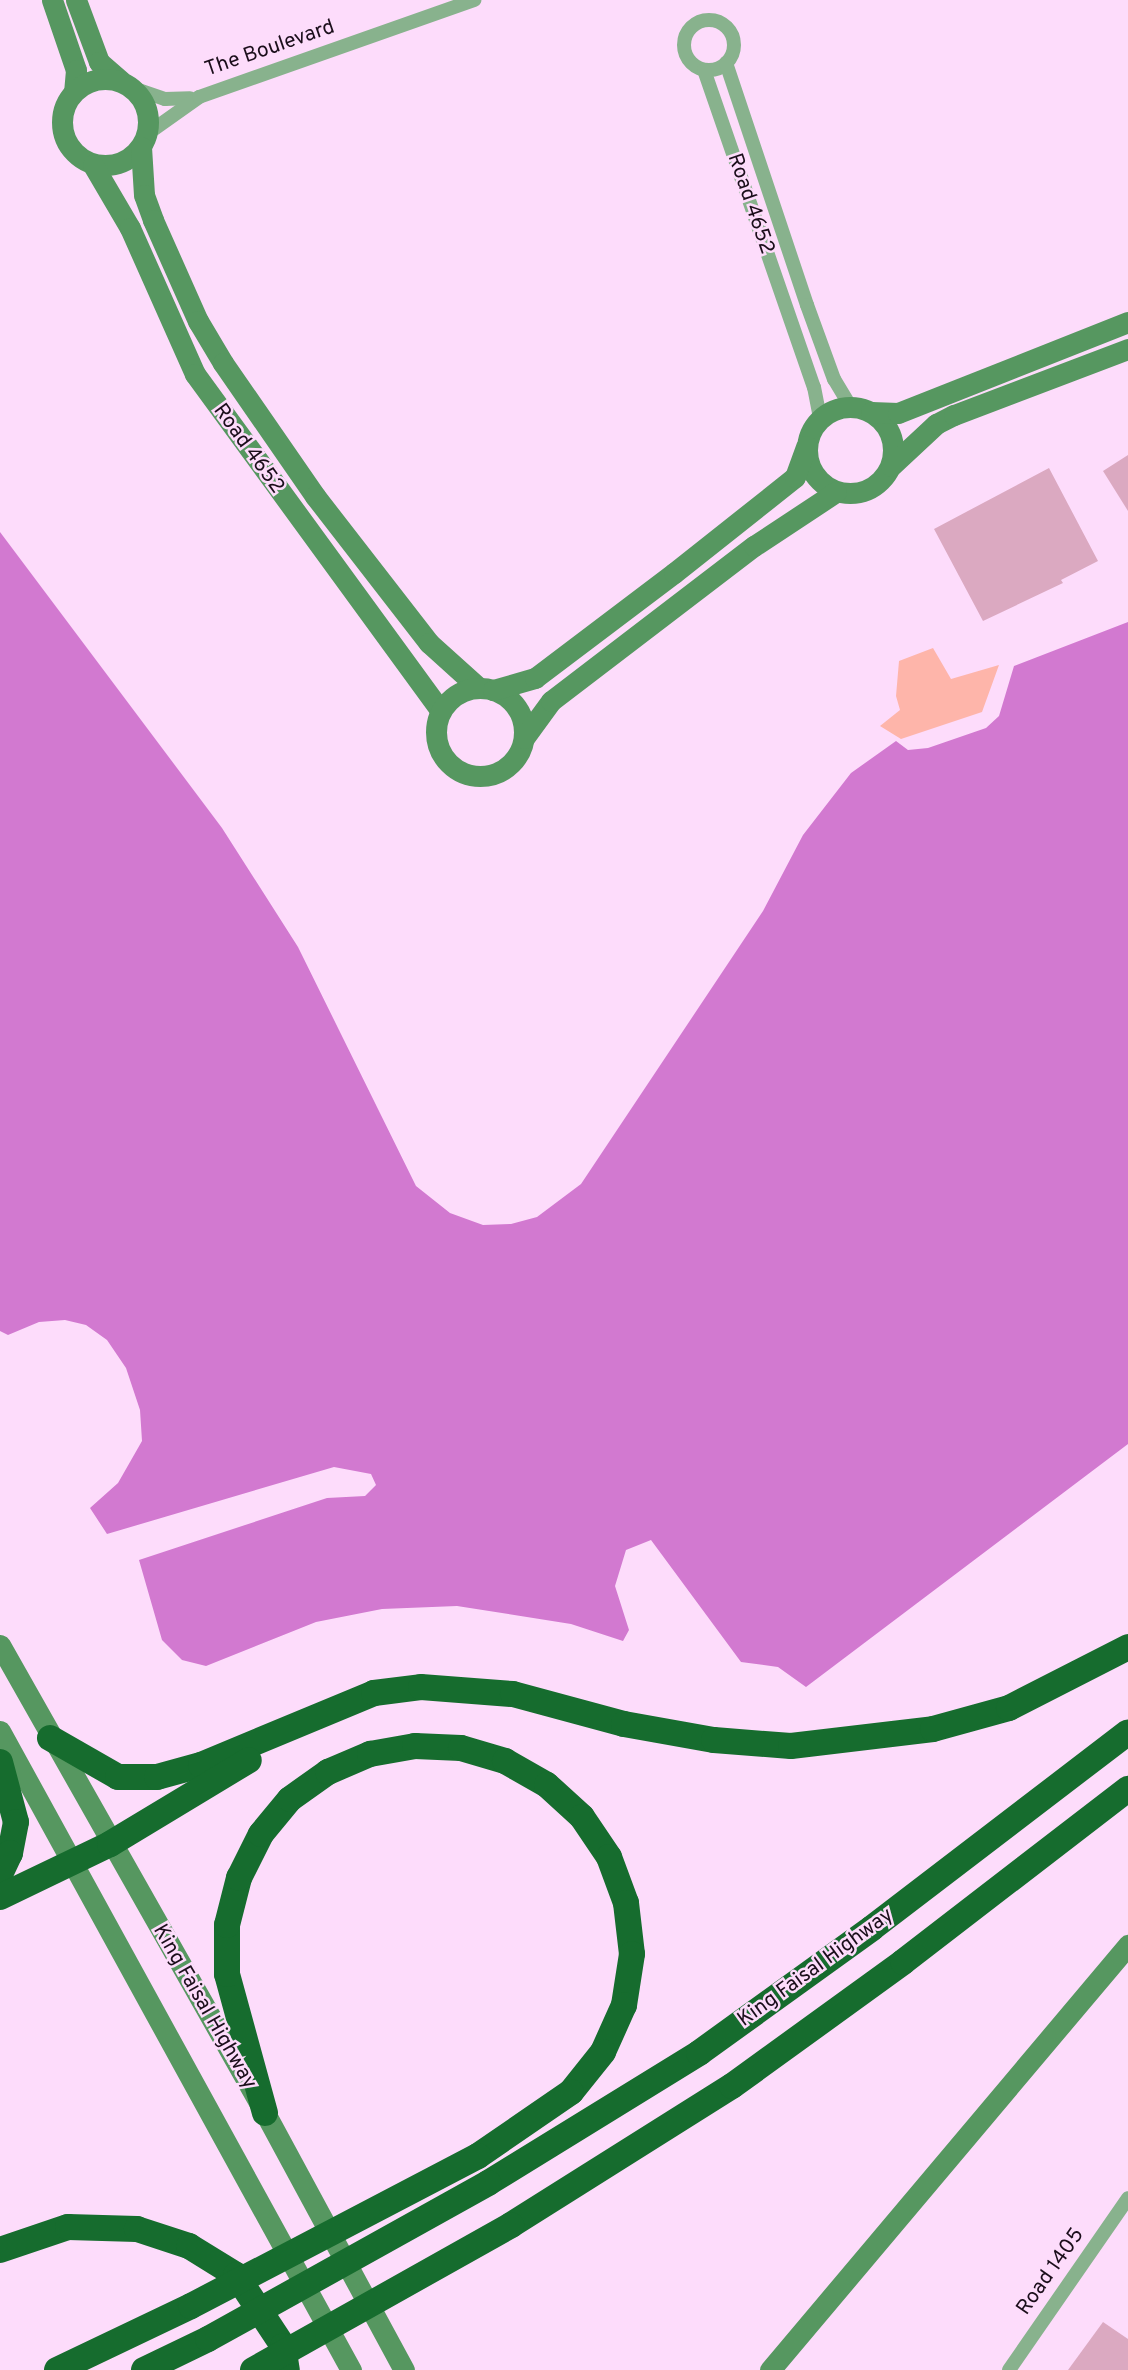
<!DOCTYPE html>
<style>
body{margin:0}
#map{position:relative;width:1128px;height:2370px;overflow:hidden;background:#fddcfb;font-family:Overpass,sans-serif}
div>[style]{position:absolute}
.green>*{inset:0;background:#feb5aa}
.water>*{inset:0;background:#d279d0}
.building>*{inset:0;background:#dba9c1}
.street>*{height:14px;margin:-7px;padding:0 7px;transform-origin:7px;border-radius:7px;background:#88b28d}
.street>.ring{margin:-7px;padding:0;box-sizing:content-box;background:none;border:14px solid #88b28d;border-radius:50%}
.secondary>*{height:21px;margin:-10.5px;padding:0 10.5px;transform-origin:10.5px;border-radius:10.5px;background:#569760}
.secondary>.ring{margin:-10.5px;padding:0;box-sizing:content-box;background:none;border:21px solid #569760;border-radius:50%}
.highway>*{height:26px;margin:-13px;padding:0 13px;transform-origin:13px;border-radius:13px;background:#166c2e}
.highway-bridge>*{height:26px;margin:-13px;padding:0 13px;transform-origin:13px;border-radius:13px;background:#166c2e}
span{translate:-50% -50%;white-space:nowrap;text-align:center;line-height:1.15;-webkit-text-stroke:5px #fddcfb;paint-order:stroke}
.street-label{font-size:21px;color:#1b0e1b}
</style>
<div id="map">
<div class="green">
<div style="clip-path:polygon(933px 648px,951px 679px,999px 665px,982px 712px,901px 739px,880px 726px,900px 710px,896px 696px,899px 661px)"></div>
</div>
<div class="water">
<div style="clip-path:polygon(0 532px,222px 828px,298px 947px,416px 1186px,450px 1213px,483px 1225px,511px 1224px,537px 1217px,581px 1184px,763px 911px,803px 835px,851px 773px,896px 741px,908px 750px,928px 748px,986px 728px,999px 716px,1014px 666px,1128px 622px,1128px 1444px,806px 1687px,778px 1667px,741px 1662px,651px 1540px,626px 1550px,615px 1586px,629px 1630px,623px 1641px,571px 1624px,457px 1606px,382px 1609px,316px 1622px,206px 1666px,182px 1660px,162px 1640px,139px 1560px,327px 1498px,365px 1496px,376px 1485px,371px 1474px,334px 1467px,107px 1534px,90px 1508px,118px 1483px,142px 1441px,140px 1410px,126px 1368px,107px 1340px,86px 1325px,65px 1320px,39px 1322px,8px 1335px,0 1331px)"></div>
</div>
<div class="building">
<div style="clip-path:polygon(1128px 455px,1128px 511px,1103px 471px)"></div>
<div style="clip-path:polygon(1049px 468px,1098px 561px,1061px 580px,1063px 583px,983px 621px,934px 529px)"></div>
<div style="clip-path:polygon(1103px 2322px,1128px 2339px,1128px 2370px,1068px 2370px)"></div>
</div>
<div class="street">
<div class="ring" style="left:684px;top:20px;width:36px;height:36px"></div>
<div style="left:726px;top:63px;width:255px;rotate:71.5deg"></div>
<div style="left:807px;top:305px;width:79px;rotate:70deg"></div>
<div style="left:834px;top:379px;width:33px;rotate:59deg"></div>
<div style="left:704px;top:70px;width:336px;rotate:70.9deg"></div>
<div style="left:814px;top:387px;width:33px;rotate:79deg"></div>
<div style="left:133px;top:88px;width:34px;rotate:19deg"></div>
<div style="left:165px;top:99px;width:25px;rotate:-2deg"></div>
<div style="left:147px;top:134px;width:64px;rotate:-35.4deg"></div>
<div style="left:199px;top:97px;width:292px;rotate:-19.4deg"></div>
<div style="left:1009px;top:2370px;width:209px;rotate:-55.3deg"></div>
</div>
<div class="secondary">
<div style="left:52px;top:0;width:74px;rotate:71.1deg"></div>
<div style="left:76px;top:70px;width:21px;rotate:95deg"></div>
<div style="left:76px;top:0;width:66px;rotate:69.6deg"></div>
<div style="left:99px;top:62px;width:29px;rotate:41deg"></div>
<div class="ring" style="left:62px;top:79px;width:65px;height:65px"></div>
<div style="left:141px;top:147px;width:48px;rotate:86.4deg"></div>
<div style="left:144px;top:195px;width:27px;rotate:70deg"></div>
<div style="left:153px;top:220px;width:111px;rotate:66deg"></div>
<div style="left:198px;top:321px;width:49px;rotate:59.2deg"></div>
<div style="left:223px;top:363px;width:162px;rotate:55.3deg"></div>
<div style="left:315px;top:496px;width:186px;rotate:52.2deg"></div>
<div style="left:429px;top:643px;width:67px;rotate:42deg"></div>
<div style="left:93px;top:165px;width:73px;rotate:59.6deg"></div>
<div style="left:130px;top:228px;width:160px;rotate:66deg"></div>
<div style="left:195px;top:374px;width:417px;rotate:53.9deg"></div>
<div class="ring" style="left:807px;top:407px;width:65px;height:65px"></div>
<div style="left:871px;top:412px;width:27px;rotate:2deg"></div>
<div style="left:898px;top:413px;width:247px;rotate:-21.6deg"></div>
<div style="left:891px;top:466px;width:62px;rotate:-43deg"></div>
<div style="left:936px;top:424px;width:20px;rotate:-27deg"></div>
<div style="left:954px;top:415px;width:186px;rotate:-20.8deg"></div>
<div class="ring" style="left:436px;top:688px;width:67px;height:67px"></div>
<div style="left:493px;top:690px;width:44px;rotate:-15.9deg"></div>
<div style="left:535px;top:678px;width:174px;rotate:-37.1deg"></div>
<div style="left:674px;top:573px;width:154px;rotate:-38.4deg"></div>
<div style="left:795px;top:477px;width:33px;rotate:-70deg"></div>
<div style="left:524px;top:738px;width:46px;rotate:-53.9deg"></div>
<div style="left:551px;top:701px;width:255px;rotate:-37.4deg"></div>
<div style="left:754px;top:546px;width:98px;rotate:-33.4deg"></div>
<div style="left:0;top:1645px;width:538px;rotate:60.48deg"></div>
<div style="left:265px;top:2113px;width:292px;rotate:61.6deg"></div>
<div style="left:0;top:1731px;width:729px;rotate:61.22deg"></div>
<div style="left:770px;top:2370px;width:556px;rotate:-49.89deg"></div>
</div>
<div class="highway">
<div style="left:50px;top:1738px;width:78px;rotate:29.8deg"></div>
<div style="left:118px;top:1777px;width:39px"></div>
<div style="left:157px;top:1777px;width:46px;rotate:-15.3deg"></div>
<div style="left:201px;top:1765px;width:187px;rotate:-22.6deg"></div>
<div style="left:374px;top:1693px;width:47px;rotate:-7.3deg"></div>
<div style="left:421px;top:1687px;width:92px;rotate:4.4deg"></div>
<div style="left:513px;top:1694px;width:115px;rotate:15.1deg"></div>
<div style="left:624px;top:1724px;width:91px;rotate:10.1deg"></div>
<div style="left:714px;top:1740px;width:77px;rotate:4.5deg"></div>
<div style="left:791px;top:1746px;width:143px;rotate:-6.8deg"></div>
<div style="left:933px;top:1729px;width:79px;rotate:-15.4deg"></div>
<div style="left:1009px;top:1708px;width:134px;rotate:-27.1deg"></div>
<div style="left:0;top:1762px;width:62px;rotate:75.1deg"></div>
<div style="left:16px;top:1822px;width:32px;rotate:101deg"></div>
<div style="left:10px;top:1853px;width:23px;rotate:115deg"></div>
<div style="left:0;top:1897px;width:122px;rotate:-25.7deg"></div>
<div style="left:110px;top:1844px;width:162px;rotate:-31.1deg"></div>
<div style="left:265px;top:2113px;width:144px;rotate:-105.3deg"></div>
<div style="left:227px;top:1974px;width:49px;rotate:-90deg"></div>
<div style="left:227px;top:1925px;width:49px;rotate:-75.7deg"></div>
<div style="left:239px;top:1878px;width:49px;rotate:-63.4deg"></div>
<div style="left:261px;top:1834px;width:45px;rotate:-50.4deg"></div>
<div style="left:290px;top:1799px;width:47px;rotate:-35.4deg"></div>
<div style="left:328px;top:1772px;width:46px;rotate:-23.2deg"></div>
<div style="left:370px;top:1754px;width:46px;rotate:-10.1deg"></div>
<div style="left:415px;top:1746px;width:46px;rotate:2.5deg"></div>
<div style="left:461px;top:1748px;width:46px;rotate:16.5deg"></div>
<div style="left:505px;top:1761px;width:48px;rotate:29.7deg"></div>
<div style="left:547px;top:1785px;width:47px;rotate:42.4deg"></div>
<div style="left:582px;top:1817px;width:48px;rotate:56deg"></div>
<div style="left:609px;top:1857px;width:49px;rotate:69.7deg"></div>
<div style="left:626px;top:1903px;width:51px;rotate:83.3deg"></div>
<div style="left:632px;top:1954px;width:52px;rotate:98.9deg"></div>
<div style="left:624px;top:2005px;width:51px;rotate:114.1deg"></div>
<div style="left:603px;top:2052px;width:51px;rotate:128.7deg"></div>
<div style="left:571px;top:2092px;width:113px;rotate:145.5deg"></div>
<div style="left:488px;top:2183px;width:248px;rotate:-31.6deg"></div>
<div style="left:699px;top:2053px;width:213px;rotate:-35.8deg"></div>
<div style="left:872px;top:1928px;width:322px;rotate:-37.4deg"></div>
<div style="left:511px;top:2225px;width:261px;rotate:-32.2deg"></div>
<div style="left:732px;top:2086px;width:211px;rotate:-35.9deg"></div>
<div style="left:903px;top:1962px;width:284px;rotate:-37.6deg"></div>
<div style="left:0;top:2250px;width:72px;rotate:-18.7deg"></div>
<div style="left:68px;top:2227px;width:69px;rotate:1.7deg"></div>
<div style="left:137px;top:2229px;width:55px;rotate:18.1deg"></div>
<div style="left:189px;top:2246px;width:55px;rotate:31.7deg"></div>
<div style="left:236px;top:2275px;width:85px;rotate:56.5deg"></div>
<div style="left:283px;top:2346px;width:24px;rotate:81deg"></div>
<div style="left:57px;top:2370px;width:148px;rotate:-25.5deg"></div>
<div style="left:144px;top:2370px;width:71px;rotate:-25.8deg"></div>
</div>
<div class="highway-bridge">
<div style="left:191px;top:2306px;width:324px;rotate:-27.6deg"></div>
<div style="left:208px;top:2339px;width:321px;rotate:-29.1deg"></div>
<div style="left:253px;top:2370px;width:296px;rotate:-29.3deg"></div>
</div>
<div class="street-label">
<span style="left:270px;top:49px;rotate:-19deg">The Boulevard</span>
<span style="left:750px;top:204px;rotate:71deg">Road 4652</span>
<span style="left:248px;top:449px;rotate:54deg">Road 4652</span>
<span style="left:816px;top:1968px;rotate:-36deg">King Faisal Highway</span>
<span style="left:204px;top:2007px;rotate:60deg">King Faisal Highway</span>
<span style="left:1051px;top:2272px;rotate:-55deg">Road 1405</span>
</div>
</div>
